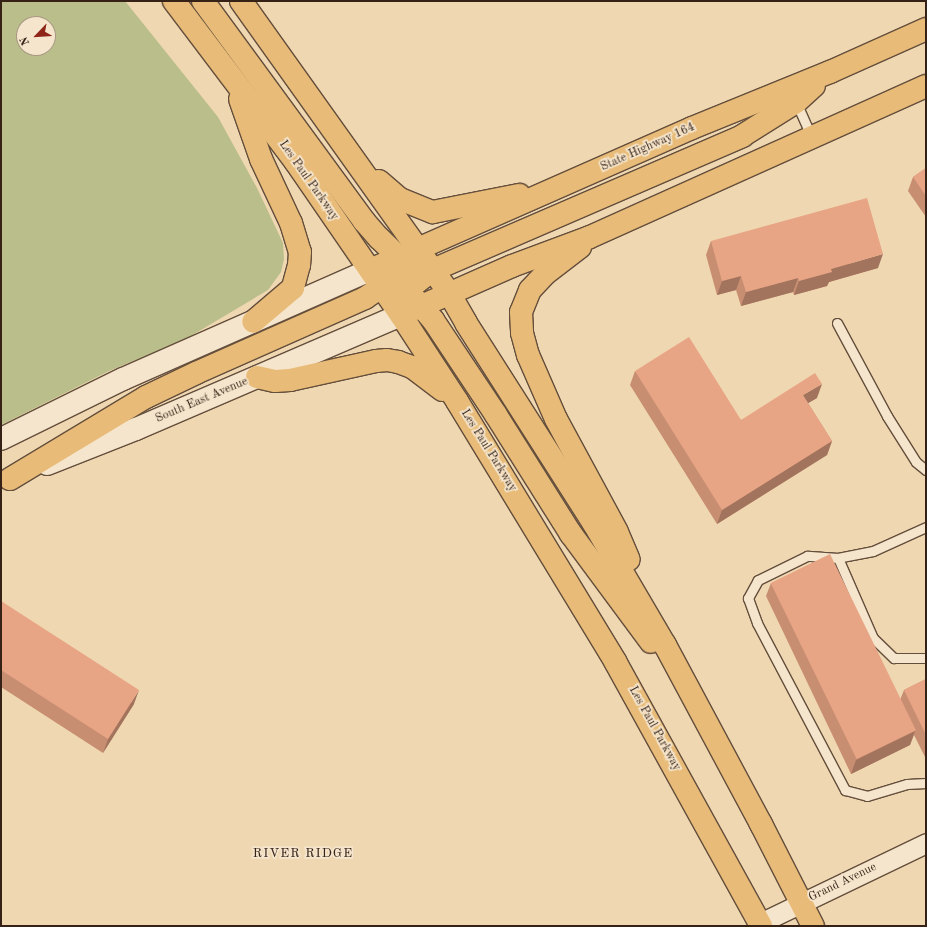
<!DOCTYPE html>
<style>
body{margin:0}
#map{position:relative;width:927px;height:927px;overflow:hidden;background:#efd7b1;font-family:"Old Standard TT",serif}
div>[style]{position:absolute}
.green>*{inset:0;background:#babe8b}
.roads{filter:drop-shadow(1px 0 #644e3c) drop-shadow(-1px 0 #644e3c) drop-shadow(0 1px #644e3c) drop-shadow(0 -1px #644e3c)}
.lane>*{height:9px;margin:-4.5px;padding:0 4.5px;transform-origin:4.5px;border-radius:4.5px;background:#f5e5cc}
.street>*{height:19px;margin:-9.5px;padding:0 9.5px;transform-origin:9.5px;border-radius:9.5px;background:#f5e5cc}
.secondary>*{height:22px;margin:-11px;padding:0 11px;transform-origin:11px;border-radius:11px;background:#f5e5cc}
.primary>*{height:22px;margin:-11px;padding:0 11px;transform-origin:11px;border-radius:11px;background:#e8bc78}
.wall>*{inset:0;background:#c88e72}
.shaded-wall>*{inset:0;background:#a2745d}
.building>*{inset:0;background:#e8a585;transform-origin:0 0}
span{translate:-50% -50%;white-space:nowrap;text-align:center;line-height:1.15;-webkit-text-stroke:3.5px #f5e5cc;paint-order:stroke}
.street-label{font-size:12px;color:#352115}
.neighbourhood-label{font-size:13px;color:#352115;letter-spacing:1px}
.frame{position:absolute;inset:0;border:2px solid #352115;pointer-events:none}
.north{position:absolute;left:16px;top:16px;width:40px;height:40px;box-sizing:border-box;background:#f5e5cc;border:1px solid #a89783;border-radius:50%;rotate:245deg;font-size:11px;font-weight:700;line-height:16px;text-align:center;color:#352115}
.north::after{content:'';display:block;margin:auto;width:14px;height:18px;background:#8f2418;clip-path:polygon(50% 0,100% 100%,50% 72%,0 100%)}
</style>
<div id="map">
<div class="green">
<div style="clip-path:polygon(evenodd,1px 1px,125px 1px,218px 117px,257px 188px,283px 243px,284px 259px,281px 272px,268px 290px,184px 340px,109px 371px,1px 425px,1px 1px,24px 24px,48px 24px,48px 48px,24px 48px,24px 24px)"></div>
</div>
<div class="roads">
<div class="lane">
<div style="left:796px;top:102px;width:39px;rotate:66deg"></div>
<div style="left:837px;top:323px;width:106px;rotate:61.7deg"></div>
<div style="left:887px;top:416px;width:54px;rotate:57.8deg"></div>
<div style="left:916px;top:462px;width:13px;rotate:39deg"></div>
<div style="left:926px;top:527px;width:58px;rotate:155.6deg"></div>
<div style="left:873px;top:551px;width:36px;rotate:169deg"></div>
<div style="left:838px;top:558px;width:31px;rotate:-176deg"></div>
<div style="left:807px;top:556px;width:55px;rotate:153.9deg"></div>
<div style="left:758px;top:580px;width:21px;rotate:119deg"></div>
<div style="left:748px;top:598px;width:27px;rotate:70deg"></div>
<div style="left:757px;top:623px;width:189px;rotate:62.2deg"></div>
<div style="left:845px;top:790px;width:23px;rotate:15deg"></div>
<div style="left:867px;top:796px;width:42px;rotate:-16.7deg"></div>
<div style="left:907px;top:784px;width:19px;rotate:-3deg"></div>
<div style="left:838px;top:558px;width:87px;rotate:66.4deg"></div>
<div style="left:873px;top:638px;width:29px;rotate:44deg"></div>
<div style="left:894px;top:658px;width:32px"></div>
</div>
<div class="street">
<div style="left:760px;top:923px;width:184px;rotate:-25.7deg"></div>
</div>
<div class="secondary">
<div style="left:1px;top:439px;width:136px;rotate:-26.2deg"></div>
<div style="left:123px;top:379px;width:270px;rotate:-23.8deg"></div>
<div style="left:47px;top:464px;width:96px;rotate:-21.5deg"></div>
<div style="left:136px;top:429px;width:288px;rotate:-23.3deg"></div>
</div>
<div class="primary">
<div style="left:174px;top:1px;width:201px;rotate:52.9deg"></div>
<div style="left:295px;top:161px;width:187px;rotate:55.5deg"></div>
<div style="left:401px;top:315px;width:103px;rotate:56.9deg"></div>
<div style="left:457px;top:401px;width:306px;rotate:58.7deg"></div>
<div style="left:616px;top:663px;width:300px;rotate:61.1deg"></div>
<div style="left:203px;top:1px;width:273px;rotate:53.8deg"></div>
<div style="left:364px;top:221px;width:23px;rotate:49deg"></div>
<div style="left:379px;top:238px;width:42px;rotate:44deg"></div>
<div style="left:241px;top:1px;width:359px;rotate:54.5deg"></div>
<div style="left:449px;top:293px;width:34px;rotate:60deg"></div>
<div style="left:466px;top:323px;width:238px;rotate:57.5deg"></div>
<div style="left:594px;top:524px;width:140px;rotate:59.6deg"></div>
<div style="left:665px;top:645px;width:203px;rotate:61.8deg"></div>
<div style="left:761px;top:824px;width:114px;rotate:63deg"></div>
<div style="left:240px;top:99px;width:64px;rotate:70.7deg"></div>
<div style="left:261px;top:159px;width:71px;rotate:64.9deg"></div>
<div style="left:291px;top:223px;width:30px;rotate:73deg"></div>
<div style="left:300px;top:252px;width:13px;rotate:94deg"></div>
<div style="left:299px;top:265px;width:24px;rotate:105deg"></div>
<div style="left:293px;top:288px;width:52px;rotate:139.6deg"></div>
<div style="left:379px;top:181px;width:28px;rotate:41deg"></div>
<div style="left:400px;top:199px;width:35px;rotate:22deg"></div>
<div style="left:433px;top:212px;width:88px;rotate:-11.2deg"></div>
<div style="left:580px;top:247px;width:44px;rotate:142.4deg"></div>
<div style="left:545px;top:274px;width:22px;rotate:133deg"></div>
<div style="left:530px;top:290px;width:24px;rotate:112deg"></div>
<div style="left:521px;top:312px;width:21px;rotate:87deg"></div>
<div style="left:522px;top:333px;width:23px;rotate:75deg"></div>
<div style="left:528px;top:355px;width:70px;rotate:66.4deg"></div>
<div style="left:556px;top:419px;width:128px;rotate:61.6deg"></div>
<div style="left:617px;top:532px;width:30px;rotate:67deg"></div>
<div style="left:370px;top:270px;width:352px;rotate:-23.8deg"></div>
<div style="left:692px;top:128px;width:149px;rotate:-22.1deg"></div>
<div style="left:830px;top:72px;width:105px;rotate:-24.1deg"></div>
<div style="left:371px;top:270px;width:24px;rotate:22deg"></div>
<div style="left:393px;top:279px;width:18px;rotate:38deg"></div>
<div style="left:407px;top:290px;width:40px;rotate:49deg"></div>
<div style="left:433px;top:320px;width:114px;rotate:56.4deg"></div>
<div style="left:496px;top:415px;width:141px;rotate:57.8deg"></div>
<div style="left:571px;top:534px;width:134px;rotate:53.5deg"></div>
<div style="left:404px;top:304px;width:14px;rotate:-78deg"></div>
<div style="left:407px;top:290px;width:33px;rotate:-38deg"></div>
<div style="left:433px;top:270px;width:337px;rotate:-23.4deg"></div>
<div style="left:742px;top:136px;width:64px;rotate:-32.2deg"></div>
<div style="left:796px;top:102px;width:24px;rotate:-42deg"></div>
<div style="left:401px;top:315px;width:121px;rotate:-23.8deg"></div>
<div style="left:512px;top:266px;width:83px;rotate:-20.4deg"></div>
<div style="left:590px;top:237px;width:368px;rotate:-24.2deg"></div>
<div style="left:257px;top:377px;width:18px;rotate:13deg"></div>
<div style="left:275px;top:381px;width:15px;rotate:-4deg"></div>
<div style="left:290px;top:380px;width:88px;rotate:-12.5deg"></div>
<div style="left:376px;top:361px;width:11px;rotate:-5deg"></div>
<div style="left:387px;top:360px;width:11px;rotate:10deg"></div>
<div style="left:398px;top:362px;width:15px;rotate:20deg"></div>
<div style="left:412px;top:367px;width:38px;rotate:37deg"></div>
<div style="left:10px;top:479px;width:159px;rotate:-31.1deg"></div>
<div style="left:146px;top:397px;width:55px;rotate:-25.6deg"></div>
<div style="left:196px;top:373px;width:185px;rotate:-23.9deg"></div>
<div style="left:365px;top:298px;width:34px;rotate:-34deg"></div>
</div>
</div>
<div class="wall">
<div style="clip-path:polygon(926px 168px,926px 217px,908px 191px,913px 177px)"></div>
<div style="clip-path:polygon(711px 241px,878px 268px,829px 282px,827px 286px,794px 295px,793px 292px,741px 306px,736px 290px,717px 295px,706px 255px)"></div>
<div style="clip-path:polygon(635px 371px,741px 420px,817px 398px,808px 403px,832px 441px,827px 455px,717px 524px,630px 385px)"></div>
<div style="clip-path:polygon(771px 583px,900px 700px,904px 690px,926px 679px,926px 759px,914px 735px,910px 745px,851px 774px,766px 596px)"></div>
<div style="clip-path:polygon(1px 601px,134px 704px,103px 753px,1px 687px)"></div>
</div>
<div class="shaded-wall">
<div style="clip-path:polygon(883px 254px,878px 268px,829px 282px,827px 286px,794px 295px,799px 281px,831px 269px)"></div>
<div style="clip-path:polygon(741px 276px,736px 290px,717px 295px,722px 281px)"></div>
<div style="clip-path:polygon(798px 278px,793px 292px,741px 306px,746px 292px)"></div>
<div style="clip-path:polygon(822px 384px,817px 398px,798px 409px,803px 395px)"></div>
<div style="clip-path:polygon(832px 441px,827px 455px,717px 524px,722px 510px)"></div>
<div style="clip-path:polygon(139px 690px,134px 704px,103px 753px,108px 739px)"></div>
<div style="clip-path:polygon(915px 731px,910px 745px,851px 774px,856px 760px)"></div>
</div>
<div class="building">
<div style="clip-path:polygon(926px 168px,926px 196px,913px 177px)"></div>
<div style="clip-path:polygon(867px 198px,883px 254px,831px 269px,832px 272px,799px 281px,798px 278px,746px 292px,741px 276px,722px 281px,711px 241px)"></div>
<div style="clip-path:polygon(689px 337px,741px 420px,815px 373px,822px 384px,803px 395px,832px 441px,722px 510px,635px 371px)"></div>
<div style="left:830px;top:554px;width:196px;height:66px;rotate:64deg"></div>
<div style="clip-path:polygon(1px 601px,139px 690px,108px 739px,1px 670px)"></div>
<div style="clip-path:polygon(926px 679px,926px 735px,904px 690px)"></div>
</div>
<div class="street-label">
<span style="left:648px;top:148px;rotate:-24deg">State Highway 164</span>
<span style="left:308px;top:181px;rotate:55deg">Les Paul Parkway</span>
<span style="left:202px;top:401px;rotate:-23deg">South East Avenue</span>
<span style="left:488px;top:451px;rotate:58deg">Les Paul Parkway</span>
<span style="left:654px;top:729px;rotate:61deg">Les Paul Parkway</span>
<span style="left:843px;top:883px;rotate:-26deg">Grand Avenue</span>
</div>
<div class="neighbourhood-label">
<span style="left:303px;top:854px">RIVER RIDGE</span>
</div>
<div class="frame"></div>
<div class="north">N</div>
</div>
